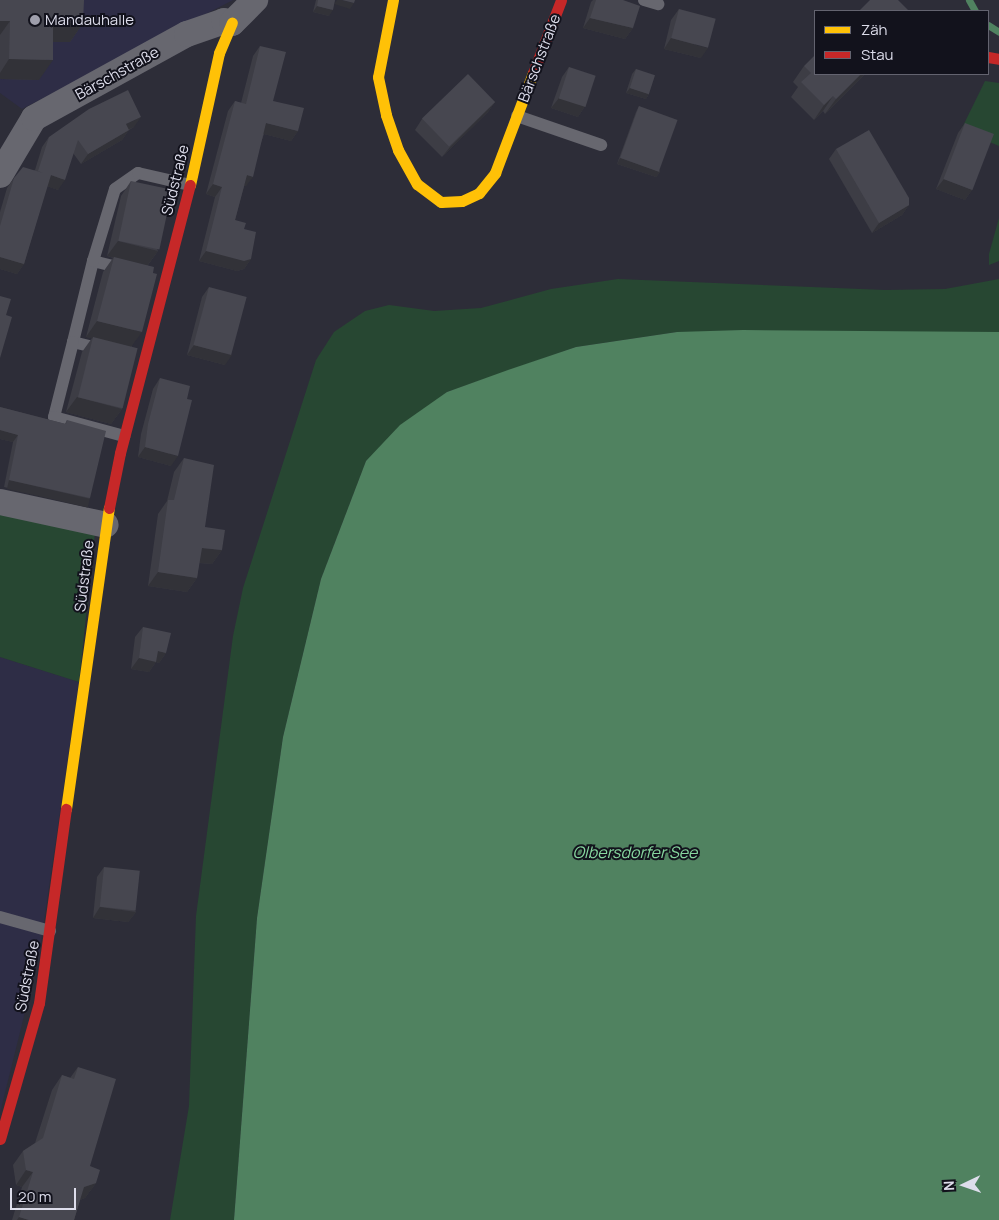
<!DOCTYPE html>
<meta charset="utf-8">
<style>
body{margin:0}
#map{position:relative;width:999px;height:1220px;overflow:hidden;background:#2d2d38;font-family:Manrope,sans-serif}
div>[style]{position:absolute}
.built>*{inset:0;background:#2e2d46}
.green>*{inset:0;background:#274732}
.water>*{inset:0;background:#508260}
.stream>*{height:7px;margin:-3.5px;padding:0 3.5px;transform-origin:3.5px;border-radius:3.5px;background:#508260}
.lane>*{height:12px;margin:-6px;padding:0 6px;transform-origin:6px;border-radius:6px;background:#67676f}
.street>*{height:26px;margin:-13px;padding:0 13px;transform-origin:13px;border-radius:13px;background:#67676f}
.slow>*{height:11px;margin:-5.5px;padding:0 5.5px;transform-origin:5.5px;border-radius:5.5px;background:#ffc107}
.jam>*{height:11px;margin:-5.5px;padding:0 5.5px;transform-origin:5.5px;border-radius:5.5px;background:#c62828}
.wall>*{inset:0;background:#3d3d45}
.shaded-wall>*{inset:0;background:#323238;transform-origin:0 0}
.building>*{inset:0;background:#474750;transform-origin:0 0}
.dots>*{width:14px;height:14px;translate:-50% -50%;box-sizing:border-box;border:2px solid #12121c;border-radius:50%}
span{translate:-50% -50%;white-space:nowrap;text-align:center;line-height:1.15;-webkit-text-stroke:4px #12121c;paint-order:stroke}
.poi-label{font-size:15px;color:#ddddeb}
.left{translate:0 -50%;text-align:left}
.street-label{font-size:15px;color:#ddddeb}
.water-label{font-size:16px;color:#87d79f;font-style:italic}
.legend{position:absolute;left:814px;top:10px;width:175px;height:65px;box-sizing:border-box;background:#12121c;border:1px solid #63636f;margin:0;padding:6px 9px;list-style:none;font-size:15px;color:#ddddeb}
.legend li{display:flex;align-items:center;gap:10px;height:25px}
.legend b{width:25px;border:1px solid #63636f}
.north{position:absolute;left:939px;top:1160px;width:50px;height:50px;-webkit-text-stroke:4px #12121c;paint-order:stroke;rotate:267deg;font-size:14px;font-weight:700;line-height:20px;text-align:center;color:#ddddeb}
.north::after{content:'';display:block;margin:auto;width:18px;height:22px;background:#ddddeb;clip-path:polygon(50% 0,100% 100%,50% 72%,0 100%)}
.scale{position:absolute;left:10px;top:1188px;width:66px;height:22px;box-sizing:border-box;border:2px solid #ddddeb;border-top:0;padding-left:6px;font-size:15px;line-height:18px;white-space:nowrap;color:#ddddeb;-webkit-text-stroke:4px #12121c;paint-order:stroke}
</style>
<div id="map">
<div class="built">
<div style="clip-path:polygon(0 0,233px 0,22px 109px,0 93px)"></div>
<div style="clip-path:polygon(0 657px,79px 682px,39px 955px,0 1113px)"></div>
</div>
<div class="green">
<div style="clip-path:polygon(985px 81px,999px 83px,999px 146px,961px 130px)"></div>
<div style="clip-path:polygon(999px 218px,999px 261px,989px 265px,989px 254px)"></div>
<div style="clip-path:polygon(618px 279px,885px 290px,945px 289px,999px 279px,999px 332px,677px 332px,576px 347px,447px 392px,366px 461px,321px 579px,283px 737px,257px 918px,234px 1220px,170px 1220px,189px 1106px,196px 916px,233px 636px,243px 588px,316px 360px,334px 332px,365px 311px,389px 305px,434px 311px,481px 308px,551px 289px)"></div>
<div style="clip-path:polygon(0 509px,95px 533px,79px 682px,0 657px)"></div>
</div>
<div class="water">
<div style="clip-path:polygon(743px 330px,999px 332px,999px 1220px,234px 1220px,257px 918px,283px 737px,321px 579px,366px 461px,400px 425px,447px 392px,508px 370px,576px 347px,677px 332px)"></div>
</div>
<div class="stream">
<div style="left:969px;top:0;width:13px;rotate:61deg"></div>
<div style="left:988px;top:25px;width:13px;rotate:32deg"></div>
</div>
<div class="lane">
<div style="left:644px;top:0;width:15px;rotate:16deg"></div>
<div style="left:517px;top:116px;width:89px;rotate:19deg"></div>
<div style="left:93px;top:261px;width:83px;rotate:103.9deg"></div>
<div style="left:73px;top:342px;width:29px;rotate:14deg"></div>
<div style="left:125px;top:269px;width:33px;rotate:-166deg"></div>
<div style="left:93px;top:261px;width:75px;rotate:-73deg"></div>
<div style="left:115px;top:189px;width:28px;rotate:-35deg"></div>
<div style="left:138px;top:173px;width:53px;rotate:13deg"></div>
<div style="left:73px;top:342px;width:77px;rotate:104.2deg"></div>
<div style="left:54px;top:417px;width:73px;rotate:15.2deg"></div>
<div style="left:0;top:917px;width:52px;rotate:15.6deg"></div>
</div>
<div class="street">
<div style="left:0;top:175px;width:66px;rotate:-59.2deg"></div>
<div style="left:34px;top:118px;width:175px;rotate:-28.8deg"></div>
<div style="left:187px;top:34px;width:39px;rotate:-19deg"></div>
<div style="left:224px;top:21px;width:8px;rotate:14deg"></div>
<div style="left:232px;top:23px;width:33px;rotate:-45deg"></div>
<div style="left:0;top:502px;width:108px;rotate:12.2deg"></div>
</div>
<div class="slow">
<div style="left:393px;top:0;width:78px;rotate:101deg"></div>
<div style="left:378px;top:77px;width:39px;rotate:78deg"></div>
<div style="left:386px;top:115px;width:37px;rotate:71deg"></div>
<div style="left:398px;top:150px;width:39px;rotate:61deg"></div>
<div style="left:417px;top:184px;width:30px;rotate:37deg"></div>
<div style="left:441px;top:202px;width:21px;rotate:-3deg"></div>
<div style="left:462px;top:201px;width:19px;rotate:-25deg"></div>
<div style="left:479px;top:193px;width:26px;rotate:-51deg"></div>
<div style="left:495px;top:173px;width:107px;rotate:-69.2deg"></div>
<div style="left:190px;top:185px;width:135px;rotate:-77.6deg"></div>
<div style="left:219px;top:53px;width:33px;rotate:-67deg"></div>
<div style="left:66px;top:809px;width:304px;rotate:-81.9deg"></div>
</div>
<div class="jam">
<div style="left:988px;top:57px;width:11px;rotate:10deg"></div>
<div style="left:533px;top:73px;width:78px;rotate:-69deg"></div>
<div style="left:109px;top:508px;width:56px;rotate:-78.7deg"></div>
<div style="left:120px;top:453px;width:277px;rotate:-75.4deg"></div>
<div style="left:0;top:1139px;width:141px;rotate:-74deg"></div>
<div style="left:39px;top:1003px;width:196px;rotate:-82.1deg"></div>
</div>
<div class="wall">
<div style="clip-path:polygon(0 0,83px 23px,70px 42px,53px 42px,39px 80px,0 79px)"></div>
<div style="clip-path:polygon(316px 0,335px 0,329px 16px,313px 12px)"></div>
<div style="clip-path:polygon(593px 0,623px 0,633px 28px,625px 39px,583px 28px,591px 2px)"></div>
<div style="clip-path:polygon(679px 9px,701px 58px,664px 49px,671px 20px)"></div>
<div style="clip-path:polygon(260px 46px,273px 101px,298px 131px,291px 141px,264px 134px,246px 186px,244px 186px,235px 220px,244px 229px,251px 259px,244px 269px,237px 271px,199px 261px,215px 197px,206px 194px,228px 111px,235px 101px,241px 103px,253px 56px)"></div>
<div style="clip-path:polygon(804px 66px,865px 74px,825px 114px,823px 111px,814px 120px,791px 97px,798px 87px,793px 82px)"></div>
<div style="clip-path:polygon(569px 67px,585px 106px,578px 117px,551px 108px,562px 77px)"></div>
<div style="clip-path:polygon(636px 69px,649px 94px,646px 99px,626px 93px,632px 74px)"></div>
<div style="clip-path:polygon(495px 102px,488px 112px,442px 157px,415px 130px,422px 119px)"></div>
<div style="clip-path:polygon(639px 106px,660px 172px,656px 177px,617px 164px,636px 112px)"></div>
<div style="clip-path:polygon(965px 123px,972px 190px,965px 200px,936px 189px,958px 133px)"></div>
<div style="clip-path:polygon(134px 127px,129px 130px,122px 140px,81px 164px,73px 153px,58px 190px,47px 186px,24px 264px,17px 274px,0 269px,0 212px,7px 188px,14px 178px,35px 170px,42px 147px,49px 137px)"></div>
<div style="clip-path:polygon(836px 149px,909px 205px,902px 215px,872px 233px,829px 159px)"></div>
<div style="clip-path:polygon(131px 181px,158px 251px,148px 265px,132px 346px,122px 409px,111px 424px,66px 412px,82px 352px,92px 338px,86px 337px,103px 272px,113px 258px,107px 256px,121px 196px)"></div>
<div style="clip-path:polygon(209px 287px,225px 365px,187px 355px,202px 297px)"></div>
<div style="clip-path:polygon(160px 378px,171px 466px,138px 457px,141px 434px,153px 389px)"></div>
<div style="clip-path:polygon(0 407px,65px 424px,67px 420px,90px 498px,85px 505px,4px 487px,13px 442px,0 439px)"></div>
<div style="clip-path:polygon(184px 458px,205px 527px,222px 550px,212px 564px,199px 563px,197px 578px,187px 592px,148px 586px,158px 514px,167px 501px,174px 472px)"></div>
<div style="clip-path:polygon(143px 627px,166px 653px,159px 663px,156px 662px,149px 672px,131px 669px,135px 637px)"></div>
<div style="clip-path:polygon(104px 867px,136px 912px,128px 922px,93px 918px,97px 877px)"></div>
<div style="clip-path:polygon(78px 1067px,90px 1166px,96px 1183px,85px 1198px,80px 1200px,74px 1220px,12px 1220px,22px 1187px,16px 1185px,13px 1165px,23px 1151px,35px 1143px,52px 1090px,62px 1075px,70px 1078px)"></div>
</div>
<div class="shaded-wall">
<div style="clip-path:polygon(337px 0,342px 0,354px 3px,350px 9px,334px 4px)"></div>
<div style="clip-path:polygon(317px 6px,333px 10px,329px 16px,313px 12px)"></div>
<div style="clip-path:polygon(590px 18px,633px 28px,625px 39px,583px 28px)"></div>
<div style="clip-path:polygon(0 21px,10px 21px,0 35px)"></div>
<div style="clip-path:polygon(53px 22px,83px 23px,70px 42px,39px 42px)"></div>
<div style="clip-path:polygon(671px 38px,708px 48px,701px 58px,664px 49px)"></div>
<div style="clip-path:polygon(9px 59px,53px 60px,39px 80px,0 79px,0 73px)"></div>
<div style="clip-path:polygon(861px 74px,865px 74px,825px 114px,836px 99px)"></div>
<div style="clip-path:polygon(630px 88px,649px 94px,646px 99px,626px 93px)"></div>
<div style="clip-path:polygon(833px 96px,823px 111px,814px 120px,824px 105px)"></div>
<div style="clip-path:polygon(559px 98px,585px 106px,578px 117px,551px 108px)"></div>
<div style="clip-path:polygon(495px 102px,488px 112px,442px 157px,450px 147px)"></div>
<div style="clip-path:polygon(141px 117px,134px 127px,119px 134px,126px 124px)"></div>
<div style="clip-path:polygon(266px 123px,298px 131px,291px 141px,260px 133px)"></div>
<div style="clip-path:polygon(129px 130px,122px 140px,81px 164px,88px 154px)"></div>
<div style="clip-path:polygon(620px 158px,660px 172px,656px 177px,617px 164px)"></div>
<div style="clip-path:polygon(51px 175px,65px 180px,58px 190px,44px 185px)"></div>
<div style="clip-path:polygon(247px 175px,253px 177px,246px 186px,240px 185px)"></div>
<div style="clip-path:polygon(944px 179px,972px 190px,965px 200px,936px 189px)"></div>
<div style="clip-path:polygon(213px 184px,222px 187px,215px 197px,206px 194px)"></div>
<div style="clip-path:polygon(909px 205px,902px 215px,872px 233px,879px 223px)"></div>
<div style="clip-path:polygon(118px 241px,158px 251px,147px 266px,107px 256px)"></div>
<div style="clip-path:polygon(206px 251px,251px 259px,244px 269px,237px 271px,199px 261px)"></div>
<div style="clip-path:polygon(0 257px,24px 264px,17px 274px,0 269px)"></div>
<div style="clip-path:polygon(97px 321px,142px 332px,131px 347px,86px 337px)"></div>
<div style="clip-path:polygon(194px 345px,232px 355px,225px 365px,187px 355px)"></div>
<div style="clip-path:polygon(77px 397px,122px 409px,111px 424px,66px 412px)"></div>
<div style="clip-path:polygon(0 430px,18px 435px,13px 442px,0 439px)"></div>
<div style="clip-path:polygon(145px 447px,178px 456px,171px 466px,138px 457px)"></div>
<div style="left:9px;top:480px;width:83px;height:9px;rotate:13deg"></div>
<div style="clip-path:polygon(202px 548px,222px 550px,212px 564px,192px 562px)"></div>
<div style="clip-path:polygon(158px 572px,197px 578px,187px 592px,148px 586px)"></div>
<div style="clip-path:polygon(158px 651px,166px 653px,159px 663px,156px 662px,149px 672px,131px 669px,139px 658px)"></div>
<div style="clip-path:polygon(100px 907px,136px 912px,128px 922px,93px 918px)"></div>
<div style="clip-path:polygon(26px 1170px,33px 1172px,22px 1187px,16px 1185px)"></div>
<div style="clip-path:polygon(96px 1183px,85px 1198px,74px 1202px,84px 1187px)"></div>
<div style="clip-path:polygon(19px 1217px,29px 1220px,17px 1220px)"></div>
</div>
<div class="building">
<div style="clip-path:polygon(0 0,84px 0,83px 23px,53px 22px,53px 60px,9px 59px,10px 21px,0 21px)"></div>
<div style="clip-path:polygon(318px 0,335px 0,333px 10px,317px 6px)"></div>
<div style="clip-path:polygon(342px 0,355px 0,354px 3px)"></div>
<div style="clip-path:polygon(596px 0,623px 0,640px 6px,633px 28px,590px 18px)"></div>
<div style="clip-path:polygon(870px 0,898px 0,909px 11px,859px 11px)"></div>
<div style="left:679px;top:9px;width:38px;height:30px;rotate:15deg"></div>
<div style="clip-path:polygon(260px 46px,286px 52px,273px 101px,304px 108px,298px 131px,266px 123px,253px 177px,247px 175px,235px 220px,246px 223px,244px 229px,256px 232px,251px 259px,244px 261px,206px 251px,222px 187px,213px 184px,235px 101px,246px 104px)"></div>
<div style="clip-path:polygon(815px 55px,815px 74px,861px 74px,836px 99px,833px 96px,824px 105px,801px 82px,811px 73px,804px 66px)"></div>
<div style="left:569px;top:67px;width:28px;height:33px;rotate:18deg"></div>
<div style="left:636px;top:69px;width:20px;height:20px;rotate:18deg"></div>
<div style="left:468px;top:74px;width:39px;height:64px;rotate:46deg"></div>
<div style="clip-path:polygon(128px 90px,141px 117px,126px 124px,129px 130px,88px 154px,78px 140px,65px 180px,51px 175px,24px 264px,0 257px,0 226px,14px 178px,23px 167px,43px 173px,38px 171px,49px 137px,89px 109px)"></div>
<div style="left:639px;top:106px;width:41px;height:55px;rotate:20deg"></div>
<div style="left:965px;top:123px;width:31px;height:60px;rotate:21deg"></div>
<div style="clip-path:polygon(869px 130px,909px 198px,909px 205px,879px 223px,836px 149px)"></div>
<div style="left:131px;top:181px;width:42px;height:61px;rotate:12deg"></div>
<div style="clip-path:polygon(114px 257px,154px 267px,153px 273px,157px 274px,142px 332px,97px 321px)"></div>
<div style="left:209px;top:287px;width:39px;height:60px;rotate:15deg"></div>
<div style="clip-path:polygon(0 296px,11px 299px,6px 315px,12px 317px,0 358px)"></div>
<div style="left:93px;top:337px;width:46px;height:62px;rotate:14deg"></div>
<div style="clip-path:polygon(160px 378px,190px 386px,187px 399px,192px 400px,178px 456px,145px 447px,148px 424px)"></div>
<div style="clip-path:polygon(0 407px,66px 424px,67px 420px,106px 431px,90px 498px,9px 480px,18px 435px,0 430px)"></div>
<div style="clip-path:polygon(184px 458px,214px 465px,205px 527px,225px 530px,222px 550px,202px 548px,197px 578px,158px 572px,168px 500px,174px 500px)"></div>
<div style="clip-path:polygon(143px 627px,171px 633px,166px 653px,158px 651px,156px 662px,139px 658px)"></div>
<div style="left:104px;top:867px;width:36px;height:40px;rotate:6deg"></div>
<div style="clip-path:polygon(78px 1067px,116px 1079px,90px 1166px,100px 1170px,96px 1183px,84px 1187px,74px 1220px,29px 1220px,19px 1217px,33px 1172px,26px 1170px,23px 1151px,43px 1138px,62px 1075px,74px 1079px)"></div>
</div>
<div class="dots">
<div style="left:35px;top:20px;background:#9f9fac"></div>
</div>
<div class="poi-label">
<span class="left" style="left:45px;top:20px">Mandauhalle</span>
</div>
<div class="street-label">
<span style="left:539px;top:58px;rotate:-69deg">Bärschstraße</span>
<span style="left:117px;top:73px;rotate:-29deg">Bärschstraße</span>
<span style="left:175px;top:180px;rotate:-76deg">Südstraße</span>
<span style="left:84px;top:576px;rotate:-83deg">Südstraße</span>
<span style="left:27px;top:976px;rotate:-79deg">Südstraße</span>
</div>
<div class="water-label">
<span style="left:635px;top:852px">Olbersdorfer See</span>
</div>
<ul class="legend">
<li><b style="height:6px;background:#ffc107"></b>Zäh</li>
<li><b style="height:6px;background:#c62828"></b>Stau</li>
</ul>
<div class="north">N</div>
<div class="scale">20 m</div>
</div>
